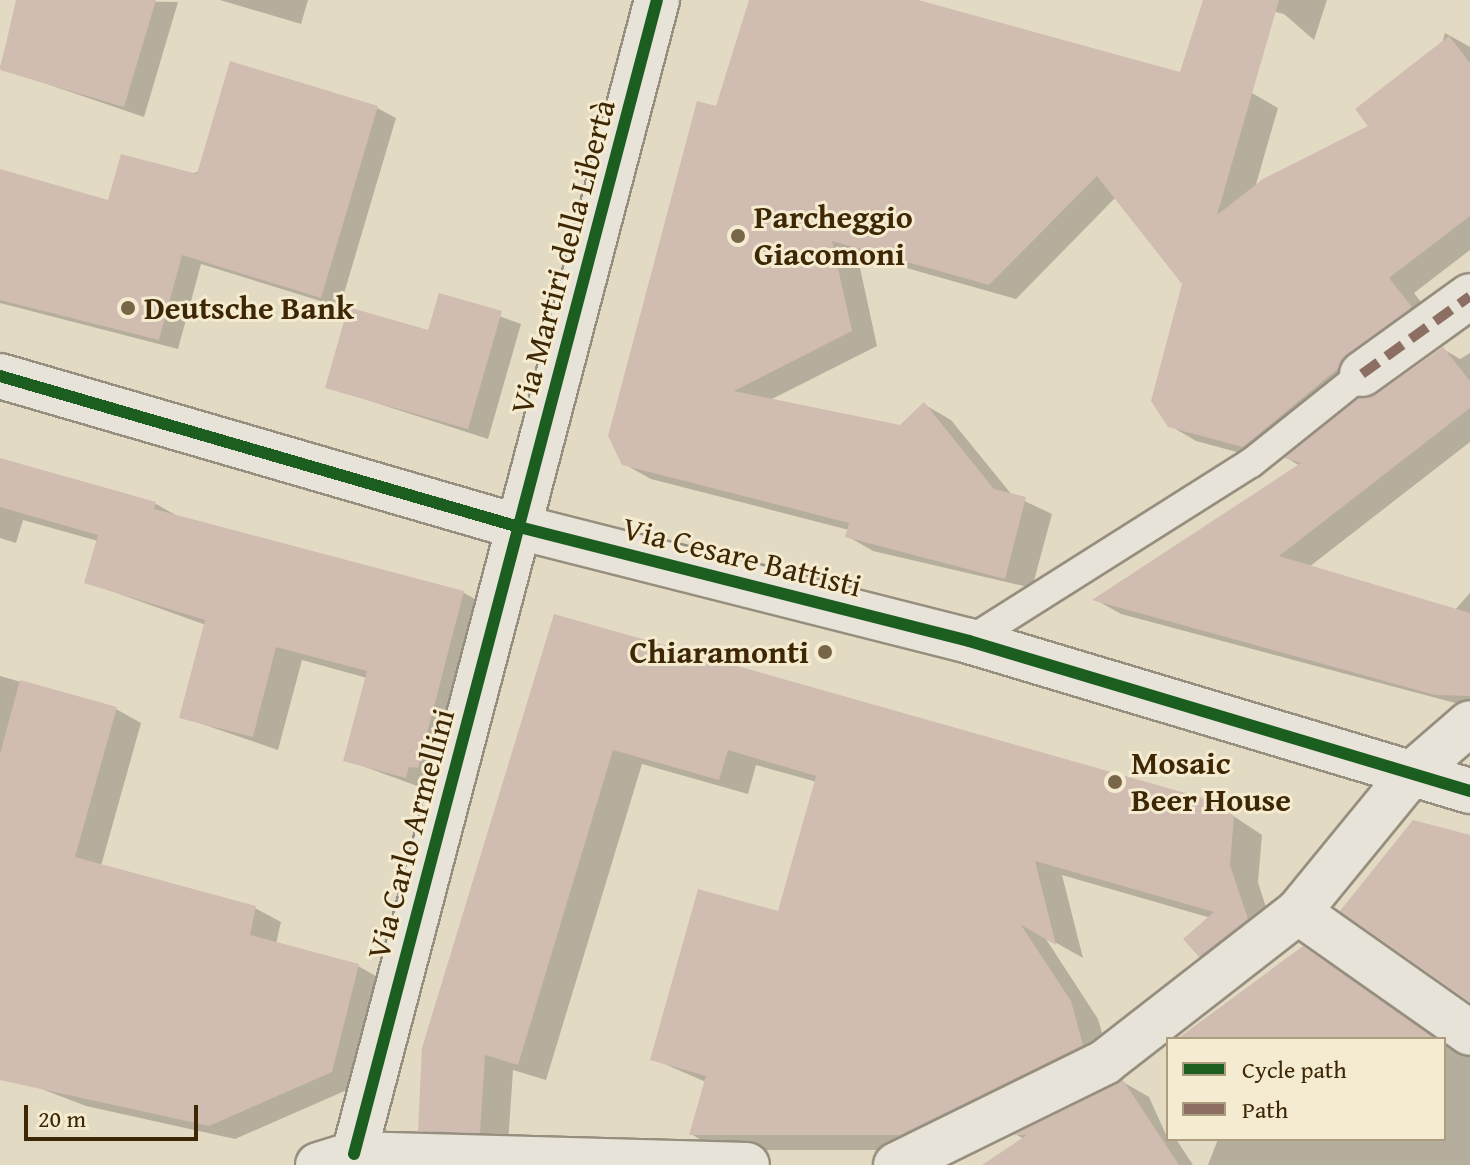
<!DOCTYPE html>
<meta charset="utf-8">
<style>
body{margin:0}
#map{position:relative;width:1470px;height:1165px;overflow:hidden;background:#e3dac4;font-family:"Gentium Book Plus",serif}
div>[style]{position:absolute}
.shadow>*{inset:0;background:#0003}
.building>*{inset:0;background:#d0bcb0}
.roads{filter:drop-shadow(2px 0 #968e7e) drop-shadow(-2px 0 #968e7e) drop-shadow(0 2px #968e7e) drop-shadow(0 -2px #968e7e)}
.service>*{height:28px;margin:-14px;padding:0 14px;transform-origin:14px;border-radius:14px;background:#e8e3d8}
.pedestrian>*{height:44px;margin:-22px;padding:0 22px;transform-origin:22px;border-radius:22px;background:#e8e3d8}
.minor>*{height:44px;margin:-22px;padding:0 22px;transform-origin:22px;border-radius:22px;background:#e8e3d8}
.quiet>*{height:10px;margin-top:-5px;transform-origin:0;background:repeating-linear-gradient(90deg,#8d6e63 0 20px,transparent 0 30px)}
.cycleway>*{height:12px;margin:-6px;padding:0 6px;transform-origin:6px;border-radius:6px;background:#1b5e20}
.dots>*{width:22px;height:22px;translate:-50% -50%;box-sizing:border-box;border:4px solid #f5ebd0;border-radius:50%}
span{translate:-50% -50%;white-space:nowrap;text-align:center;line-height:1.15;-webkit-text-stroke:6px #f5ebd0;paint-order:stroke}
.poi-label{font-size:32px;color:#3d2704;font-weight:700}
.left{translate:0 -50%;text-align:left}
.right{translate:-100% -50%;text-align:right}
.street-label{font-size:32px;color:#3d2704}
.legend{position:absolute;left:1166px;top:1037px;width:280px;height:104px;box-sizing:border-box;background:#f5ebd0;border:2px solid #ab9d7e;margin:0;padding:10px 14px;list-style:none;font-size:24px;color:#3d2704}
.legend li{display:flex;align-items:center;gap:16px;height:40px}
.legend b{width:40px;border:2px solid #ab9d7e}
.scale{position:absolute;left:24px;top:1105px;width:174px;height:36px;box-sizing:border-box;border:4px solid #3d2704;border-top:0;padding-left:10px;font-size:24px;line-height:28px;white-space:nowrap;color:#3d2704;-webkit-text-stroke:6px #f5ebd0;paint-order:stroke}
</style>
<div id="map">
<div class="shadow">
<div style="clip-path:polygon(18px 0,178px 2px,144px 117px,0 68px)"></div>
<div style="clip-path:polygon(220px 0,308px 0,301px 24px)"></div>
<div style="clip-path:polygon(751px 0,914px 0,1252px 93px,1278px 108px,1255px 188px,1416px 138px,1445px 33px,1470px 47px,1470px 250px,1414px 293px,1437px 323px,1270px 461px,1196px 441px,1169px 425px,1184px 283px,1116px 197px,1016px 299px,857px 254px,877px 346px,770px 400px,901px 428px,925px 405px,951px 420px,1012px 495px,1052px 514px,1032px 588px,873px 551px,847px 536px,849px 530px,651px 479px,624px 464px)"></div>
<div style="clip-path:polygon(1229px 0,1327px 0,1314px 40px,1284px 14px)"></div>
<div style="clip-path:polygon(377px 108px,396px 118px,340px 307px,201px 264px,178px 349px,0 303px,0 174px,110px 203px)"></div>
<div style="clip-path:polygon(440px 295px,521px 324px,488px 439px,327px 387px,429px 333px)"></div>
<div style="clip-path:polygon(1443px 349px,1460px 359px,1470px 353px,1470px 442px,1309px 567px,1454px 611px,1470px 593px,1470px 707px,1121px 614px,1096px 600px,1300px 466px,1287px 458px)"></div>
<div style="clip-path:polygon(0 460px,156px 504px,181px 518px,464px 593px,489px 607px,431px 791px,346px 760px,367px 678px,302px 660px,278px 750px,182px 717px,206px 625px,86px 582px,98px 541px,23px 520px,16px 543px,0 538px)"></div>
<div style="clip-path:polygon(555px 617px,1214px 803px,1262px 835px,1258px 882px,1275px 936px,1229px 972px,1200px 956px,1211px 918px,1062px 875px,1083px 958px,1044px 936px,1098px 1019px,1110px 1061px,929px 1150px,719px 1150px,691px 1134px,706px 1082px,653px 1059px,779px 914px,817px 782px,756px 765px,748px 794px,642px 764px,546px 1080px,513px 1070px,508px 1144px,448px 1146px,420px 1130px)"></div>
<div style="clip-path:polygon(0 676px,116px 709px,141px 723px,101px 866px,255px 908px,281px 922px,276px 944px,358px 966px,383px 980px,356px 1086px,235px 1139px,86px 1106px,0 1073px)"></div>
<div style="clip-path:polygon(1303px 949px,1329px 964px,1436px 1039px,1228px 1039px)"></div>
<div style="clip-path:polygon(1444px 1044px,1470px 1056px,1470px 1165px,1208px 1165px,1218px 1139px,1444px 1139px)"></div>
<div style="clip-path:polygon(1123px 1082px,1149px 1097px,1168px 1139px,1176px 1139px,1193px 1165px,985px 1165px,1024px 1139px,1017px 1135px)"></div>
</div>
<div class="building">
<div style="clip-path:polygon(16px 0,156px 0,124px 107px,0 70px)"></div>
<div style="clip-path:polygon(749px 0,918px 0,1180px 72px,1203px 0,1279px 0,1217px 215px,1263px 179px,1368px 126px,1355px 109px,1449px 36px,1470px 63px,1470px 216px,1389px 278px,1412px 307px,1243px 447px,1168px 427px,1151px 401px,1182px 284px,1097px 176px,989px 285px,832px 241px,852px 331px,734px 391px,900px 425px,924px 402px,994px 489px,1026px 497px,1005px 579px,845px 537px,849px 523px,622px 465px,608px 436px,697px 101px,716px 106px)"></div>
<div style="clip-path:polygon(230px 61px,378px 106px,321px 298px,182px 255px,159px 340px,0 300px,0 169px,108px 200px,121px 154px,197px 174px)"></div>
<div style="clip-path:polygon(439px 293px,502px 311px,468px 429px,325px 388px,348px 307px,428px 330px)"></div>
<div style="clip-path:polygon(1443px 347px,1470px 381px,1470px 408px,1279px 556px,1470px 613px,1470px 696px,1435px 695px,1092px 600px,1301px 463px,1284px 458px,1359px 398px,1377px 394px)"></div>
<div style="clip-path:polygon(0 458px,156px 502px,154px 509px,464px 591px,418px 768px,409px 767px,406px 778px,343px 761px,367px 671px,276px 647px,253px 737px,179px 718px,205px 620px,84px 583px,98px 535px,0 507px)"></div>
<div style="clip-path:polygon(554px 614px,1224px 804px,1234px 817px,1230px 865px,1248px 919px,1199px 957px,1183px 939px,1214px 912px,1035px 861px,1056px 945px,1021px 925px,1071px 1001px,1083px 1045px,900px 1135px,689px 1135px,706px 1076px,650px 1060px,698px 889px,778px 911px,816px 776px,728px 750px,719px 780px,613px 750px,518px 1065px,485px 1055px,480px 1133px,418px 1131px,422px 1048px)"></div>
<div style="clip-path:polygon(20px 680px,117px 707px,75px 857px,256px 906px,250px 935px,359px 964px,332px 1072px,209px 1126px,0 1080px,0 754px)"></div>
<div style="clip-path:polygon(1413px 820px,1470px 835px,1470px 1002px,1340px 911px)"></div>
<div style="clip-path:polygon(1303px 946px,1435px 1039px,1177px 1039px)"></div>
<div style="clip-path:polygon(1123px 1080px,1179px 1165px,982px 1165px,1027px 1135px,1013px 1135px)"></div>
</div>
<div class="roads">
<div class="service">
<div style="left:969px;top:641px;width:333px;rotate:-32.3deg"></div>
<div style="left:1251px;top:463px;width:142px;rotate:-38.7deg"></div>
</div>
<div class="pedestrian">
<div style="left:1362px;top:374px;width:133px;rotate:-35.8deg"></div>
<div style="left:519px;top:527px;width:464px;rotate:14.2deg"></div>
<div style="left:969px;top:641px;width:523px;rotate:16.67deg"></div>
</div>
<div class="minor">
<div style="left:0;top:376px;width:541px;rotate:16.22deg"></div>
<div style="left:1298px;top:912px;width:210px;rotate:35.1deg"></div>
<div style="left:354px;top:1154px;width:1193px;rotate:-75.29deg"></div>
<div style="left:318px;top:1165px;width:38px;rotate:-17deg"></div>
<div style="left:354px;top:1154px;width:393px;rotate:1.6deg"></div>
<div style="left:896px;top:1165px;width:233px;rotate:-26.2deg"></div>
<div style="left:1105px;top:1062px;width:244px;rotate:-37.9deg"></div>
<div style="left:1298px;top:912px;width:177px;rotate:-50.7deg"></div>
<div style="left:1410px;top:775px;width:79px;rotate:-40.9deg"></div>
</div>
</div>
<div class="quiet">
<div style="left:1362px;top:374px;width:133px;rotate:-35.8deg"></div>
</div>
<div class="cycleway">
<div style="left:0;top:376px;width:541px;rotate:16.22deg"></div>
<div style="left:519px;top:527px;width:464px;rotate:14.2deg"></div>
<div style="left:969px;top:641px;width:523px;rotate:16.67deg"></div>
<div style="left:354px;top:1154px;width:1193px;rotate:-75.29deg"></div>
</div>
<div class="dots">
<div style="left:738px;top:236px;background:#776647"></div>
<div style="left:128px;top:308px;background:#776647"></div>
<div style="left:825px;top:652px;background:#776647"></div>
<div style="left:1115px;top:782px;background:#776647"></div>
</div>
<div class="poi-label">
<span class="left" style="left:754px;top:236px">Parcheggio<br>Giacomoni</span>
<span class="left" style="left:144px;top:308px">Deutsche Bank</span>
<span class="right" style="left:809px;top:652px">Chiaramonti</span>
<span class="left" style="left:1131px;top:782px">Mosaic<br>Beer House</span>
</div>
<div class="street-label">
<span style="left:563px;top:257px;rotate:-75deg">Via Martiri della Libertà</span>
<span style="left:742px;top:557px;rotate:14deg">Via Cesare Battisti</span>
<span style="left:411px;top:834px;rotate:-75deg">Via Carlo Armellini</span>
</div>
<ul class="legend">
<li><b style="height:10px;background:#1b5e20"></b>Cycle path</li>
<li><b style="height:10px;background:#8d6e63"></b>Path</li>
</ul>
<div class="scale">20 m</div>
</div>
